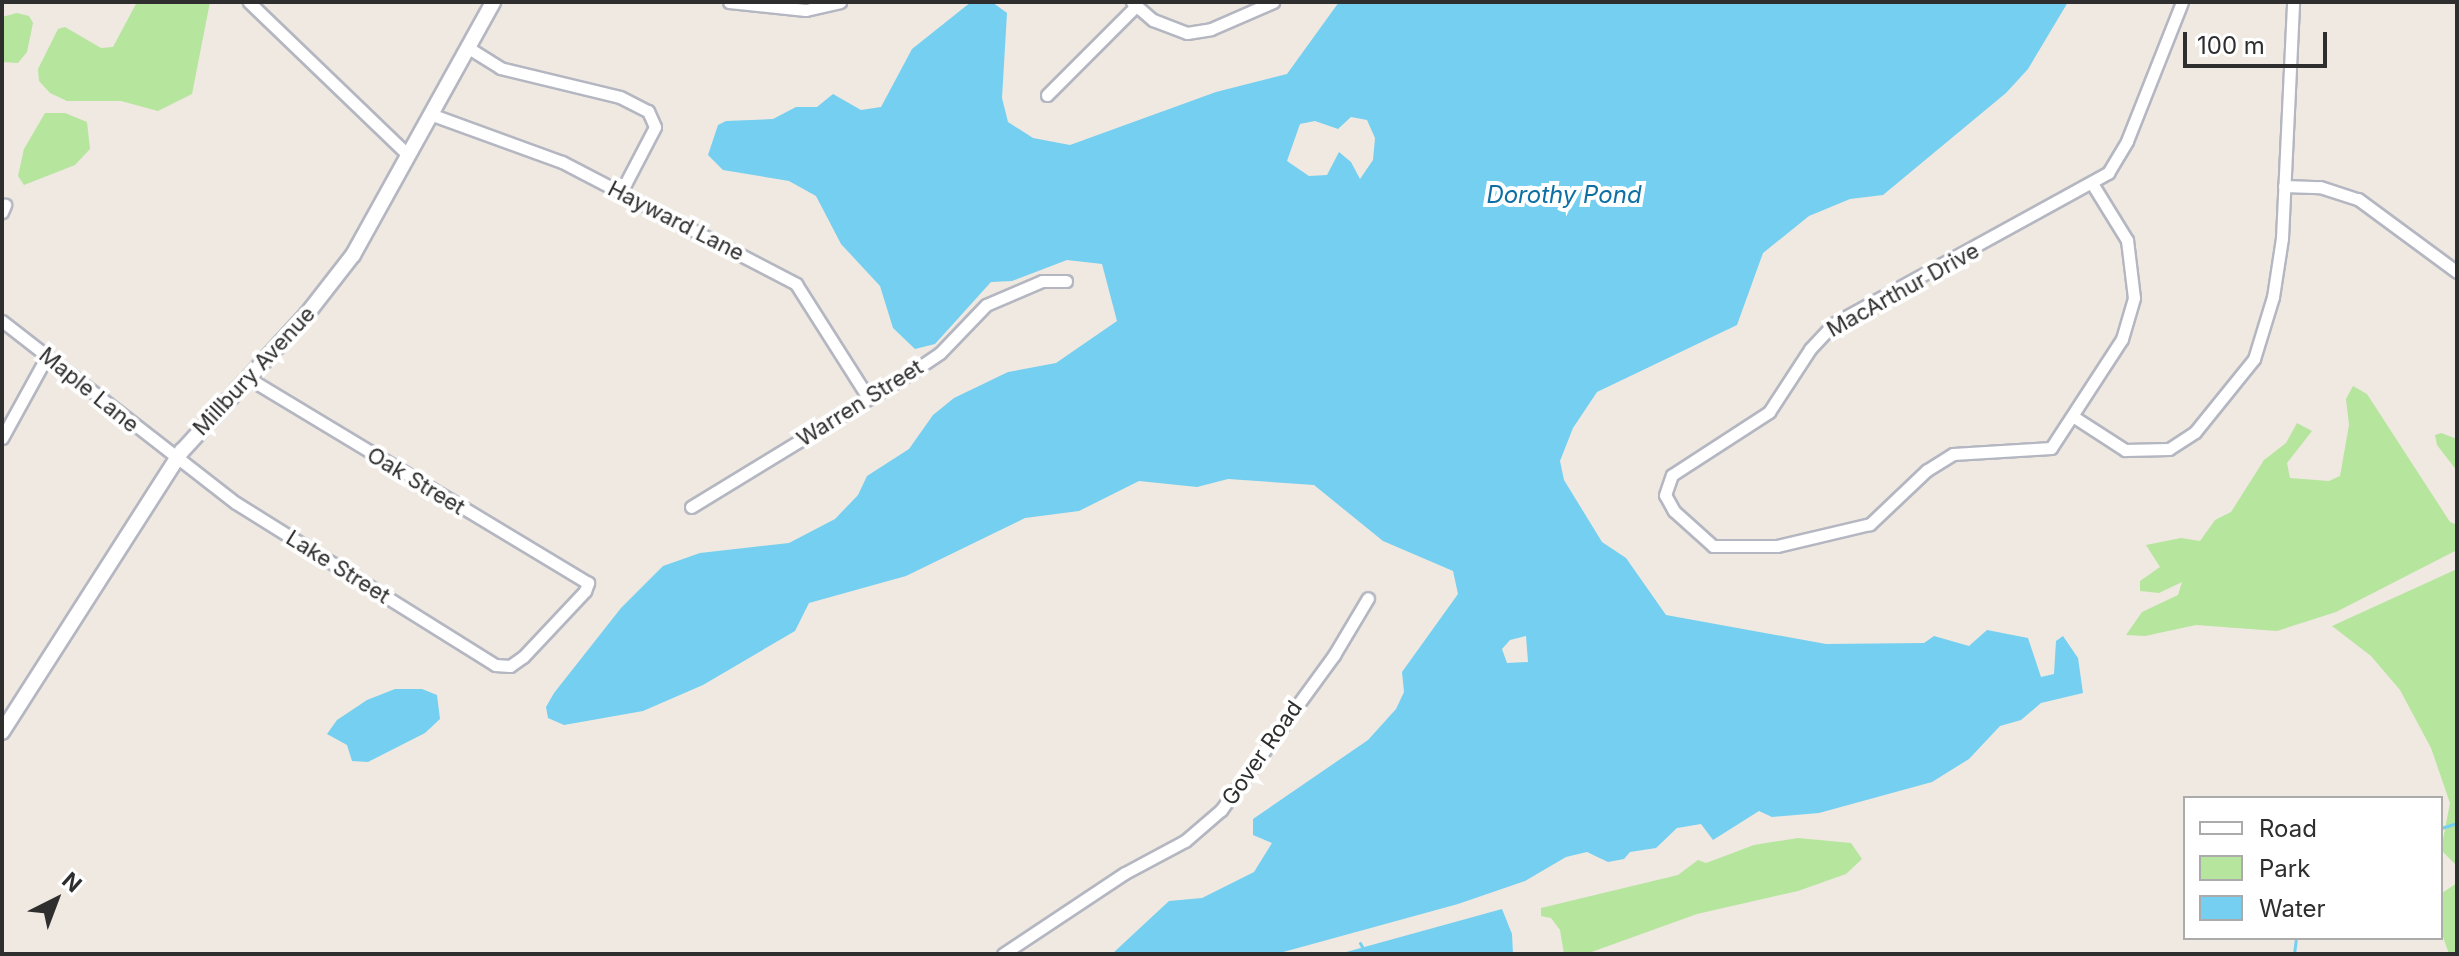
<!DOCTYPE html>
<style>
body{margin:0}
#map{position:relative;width:2459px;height:956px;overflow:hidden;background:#efe9e1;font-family:Inter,sans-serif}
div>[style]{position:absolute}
.green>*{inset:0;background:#b6e59e}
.water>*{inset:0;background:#75cff0}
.stream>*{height:3px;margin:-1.5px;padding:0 1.5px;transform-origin:1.5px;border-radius:1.5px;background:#75cff0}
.roads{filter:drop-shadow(2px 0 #b4b7c1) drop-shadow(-2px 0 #b4b7c1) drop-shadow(0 2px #b4b7c1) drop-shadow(0 -2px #b4b7c1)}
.street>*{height:11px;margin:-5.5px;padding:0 5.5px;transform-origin:5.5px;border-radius:5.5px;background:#fff}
.secondary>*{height:14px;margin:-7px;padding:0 7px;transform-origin:7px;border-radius:7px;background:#fff}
span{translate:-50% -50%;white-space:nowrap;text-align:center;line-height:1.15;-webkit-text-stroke:8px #fff;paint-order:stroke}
.street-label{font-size:22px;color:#2e2e2e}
.water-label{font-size:24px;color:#0d6fa3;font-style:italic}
.frame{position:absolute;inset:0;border:4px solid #2e2e2e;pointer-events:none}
.legend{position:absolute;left:2183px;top:796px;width:260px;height:144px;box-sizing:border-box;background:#fff;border:2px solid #ababab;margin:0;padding:10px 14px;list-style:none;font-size:24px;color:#2e2e2e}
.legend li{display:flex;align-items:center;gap:16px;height:40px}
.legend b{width:40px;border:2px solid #ababab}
.north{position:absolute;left:16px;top:860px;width:80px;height:80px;-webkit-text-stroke:6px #fff;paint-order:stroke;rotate:42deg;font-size:22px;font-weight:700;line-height:32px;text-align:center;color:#2e2e2e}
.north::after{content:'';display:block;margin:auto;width:28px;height:36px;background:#2e2e2e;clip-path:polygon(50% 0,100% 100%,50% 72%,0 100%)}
.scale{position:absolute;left:2183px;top:32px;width:144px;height:36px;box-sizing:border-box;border:4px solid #2e2e2e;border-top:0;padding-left:10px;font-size:24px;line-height:28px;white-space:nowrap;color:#2e2e2e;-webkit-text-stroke:6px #fff;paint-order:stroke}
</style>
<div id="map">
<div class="green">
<div style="clip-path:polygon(137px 2px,210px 2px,192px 94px,158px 111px,121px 101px,67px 101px,50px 93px,39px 81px,38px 69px,58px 29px,65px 27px,101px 48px,113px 47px)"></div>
<div style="clip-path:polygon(17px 13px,29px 16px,33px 23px,27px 52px,18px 63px,2px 62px,2px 17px)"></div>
<div style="clip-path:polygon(45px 113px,65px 113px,87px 122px,90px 149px,75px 165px,24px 185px,18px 176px,24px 149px)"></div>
<div style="clip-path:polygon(2353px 386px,2367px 394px,2450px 522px,2457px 525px,2457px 550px,2336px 612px,2277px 631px,2196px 625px,2145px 636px,2126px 635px,2142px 612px,2178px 595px,2182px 582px,2159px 593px,2140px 591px,2140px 581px,2160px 567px,2146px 545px,2181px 538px,2200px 541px,2215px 520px,2231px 512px,2264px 460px,2286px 443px,2297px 423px,2312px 431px,2287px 463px,2290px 478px,2329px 481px,2340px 476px,2349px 425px,2346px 399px)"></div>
<div style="clip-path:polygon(2441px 433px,2457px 439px,2457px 471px,2437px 445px,2435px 435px)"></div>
<div style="clip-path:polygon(2457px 569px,2457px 866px,2441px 850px,2450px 803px,2431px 748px,2400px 690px,2371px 656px,2332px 626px)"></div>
<div style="clip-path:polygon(1798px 838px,1851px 843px,1862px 859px,1846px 874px,1798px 891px,1697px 914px,1586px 954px,1564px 954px,1560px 930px,1551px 918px,1541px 916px,1541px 908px,1678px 875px,1698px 860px,1706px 863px,1754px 845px)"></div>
<div style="clip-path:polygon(2457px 883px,2457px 954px,2449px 954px,2442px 934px,2442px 893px)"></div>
</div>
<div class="water">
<div style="clip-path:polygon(evenodd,971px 2px,992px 2px,1007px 13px,1002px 98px,1008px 122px,1033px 138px,1070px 145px,1216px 92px,1287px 74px,1339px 2px,2068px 2px,2028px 69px,2006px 93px,1883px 195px,1850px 199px,1809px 216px,1763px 253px,1737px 325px,1597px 392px,1573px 428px,1560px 461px,1564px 480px,1602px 542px,1626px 558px,1666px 615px,1826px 644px,1924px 643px,1934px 636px,1969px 646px,1987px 630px,2028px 638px,2041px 677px,2054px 674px,2056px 641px,2063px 636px,2078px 658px,2083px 693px,2041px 703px,2021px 720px,2000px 726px,1969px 759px,1932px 782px,1819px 813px,1772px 817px,1759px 811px,1713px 840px,1701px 824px,1677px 828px,1656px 848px,1630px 852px,1624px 859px,1608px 862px,1587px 852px,1566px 857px,1525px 881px,1458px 904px,1276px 954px,1112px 954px,1169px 901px,1202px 898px,1254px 872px,1272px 843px,1253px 835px,1253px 819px,1368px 740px,1396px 709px,1404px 692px,1402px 672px,1458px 594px,1453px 571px,1383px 541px,1314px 485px,1228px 479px,1197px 487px,1139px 481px,1079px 511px,1025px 518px,906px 576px,809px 603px,795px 631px,703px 685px,643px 711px,564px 725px,548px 718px,546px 707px,554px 693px,621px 608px,663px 566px,700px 553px,789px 543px,835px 519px,858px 495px,867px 476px,909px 449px,933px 415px,954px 398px,1008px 372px,1056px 363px,1117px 321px,1102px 264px,1067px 260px,1012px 281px,991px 282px,935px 344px,915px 349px,893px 328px,880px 286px,841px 244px,816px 196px,789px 181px,723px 170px,708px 155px,718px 125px,726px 121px,773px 119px,796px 107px,817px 107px,833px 94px,861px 110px,881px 107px,912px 49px,971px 2px,1351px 117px,1367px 120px,1375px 138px,1373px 160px,1360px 179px,1351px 162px,1339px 152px,1327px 175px,1309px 176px,1287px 161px,1300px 124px,1315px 121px,1338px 129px,1351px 117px,971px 2px,1526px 636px,1528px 662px,1507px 663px,1502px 649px,1510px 640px,1526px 636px)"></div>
<div style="clip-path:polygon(422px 689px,437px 695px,440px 719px,425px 733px,368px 762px,352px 761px,347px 745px,327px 734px,337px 720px,367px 700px,395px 689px)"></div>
<div style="clip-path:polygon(1502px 909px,1512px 934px,1513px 954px,1339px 954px)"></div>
</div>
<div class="stream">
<div style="left:2441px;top:828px;width:17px;rotate:-17deg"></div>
<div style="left:1360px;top:943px;width:13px;rotate:61deg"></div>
<div style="left:2294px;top:954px;width:16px;rotate:-83deg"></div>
</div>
<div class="roads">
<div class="street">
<div style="left:249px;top:2px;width:221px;rotate:43.9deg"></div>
<div style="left:729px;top:2px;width:77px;rotate:5.9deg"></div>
<div style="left:806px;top:10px;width:35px;rotate:-13deg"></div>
<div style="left:1132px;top:2px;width:28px;rotate:41deg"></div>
<div style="left:1153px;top:20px;width:36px;rotate:21deg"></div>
<div style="left:1187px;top:33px;width:24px;rotate:-9deg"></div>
<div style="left:1211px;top:29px;width:68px;rotate:-23.5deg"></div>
<div style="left:467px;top:47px;width:39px;rotate:32deg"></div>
<div style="left:500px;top:68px;width:123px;rotate:13.6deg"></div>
<div style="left:620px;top:97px;width:31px;rotate:27deg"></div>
<div style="left:648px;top:111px;width:17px;rotate:66deg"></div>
<div style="left:655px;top:127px;width:73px;rotate:117.6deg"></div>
<div style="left:1047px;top:95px;width:126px;rotate:-45deg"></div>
<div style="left:430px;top:114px;width:140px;rotate:20deg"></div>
<div style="left:562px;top:162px;width:264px;rotate:27.5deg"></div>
<div style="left:796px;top:284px;width:133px;rotate:57.6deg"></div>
<div style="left:2093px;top:185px;width:65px;rotate:58.3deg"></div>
<div style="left:2127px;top:240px;width:58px;rotate:83.1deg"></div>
<div style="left:2134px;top:298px;width:43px;rotate:106.3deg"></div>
<div style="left:2122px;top:339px;width:130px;rotate:123.1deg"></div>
<div style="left:2051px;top:448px;width:98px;rotate:176.5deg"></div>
<div style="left:1953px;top:454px;width:31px;rotate:148deg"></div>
<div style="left:1927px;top:470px;width:79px;rotate:136.5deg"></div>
<div style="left:1870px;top:524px;width:96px;rotate:166.7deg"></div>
<div style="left:1777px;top:546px;width:64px;rotate:180deg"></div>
<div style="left:1713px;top:546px;width:52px;rotate:-138.1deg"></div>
<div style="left:1674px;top:511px;width:18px;rotate:-119deg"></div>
<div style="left:1665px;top:495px;width:21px;rotate:-71deg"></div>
<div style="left:1672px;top:475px;width:116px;rotate:-33deg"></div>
<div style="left:1769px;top:412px;width:75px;rotate:-56.9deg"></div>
<div style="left:1810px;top:349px;width:34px;rotate:-47deg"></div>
<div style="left:1833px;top:324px;width:314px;rotate:-28.8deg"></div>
<div style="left:2108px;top:173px;width:37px;rotate:-59deg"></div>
<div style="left:2127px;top:141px;width:149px;rotate:-68.4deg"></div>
<div style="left:2284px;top:186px;width:36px;rotate:2deg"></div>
<div style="left:2320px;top:187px;width:40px;rotate:18deg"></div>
<div style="left:2358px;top:199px;width:123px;rotate:36.4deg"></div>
<div style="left:2px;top:212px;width:8px;rotate:-67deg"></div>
<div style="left:2px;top:321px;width:296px;rotate:37.9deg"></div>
<div style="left:236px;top:503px;width:305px;rotate:32deg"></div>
<div style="left:495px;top:665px;width:15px;rotate:4deg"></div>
<div style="left:510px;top:666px;width:16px;rotate:-35deg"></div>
<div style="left:523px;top:657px;width:91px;rotate:-46.8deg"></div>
<div style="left:585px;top:591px;width:9px;rotate:-69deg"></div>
<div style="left:588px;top:583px;width:398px;rotate:-148.9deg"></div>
<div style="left:2074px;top:417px;width:61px;rotate:32.9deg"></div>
<div style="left:2125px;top:450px;width:44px;rotate:-1.3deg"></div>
<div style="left:2169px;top:449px;width:31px;rotate:-33deg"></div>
<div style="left:2195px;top:432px;width:94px;rotate:-51.1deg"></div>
<div style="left:2254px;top:359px;width:65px;rotate:-73deg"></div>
<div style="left:2273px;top:297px;width:60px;rotate:-81.3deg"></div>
<div style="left:2282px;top:238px;width:236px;rotate:-87.3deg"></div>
<div style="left:2px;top:438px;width:94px;rotate:-61.2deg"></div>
<div style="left:691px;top:507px;width:255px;rotate:-31.4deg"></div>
<div style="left:909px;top:374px;width:37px;rotate:-34deg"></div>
<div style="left:940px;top:353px;width:66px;rotate:-46.2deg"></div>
<div style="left:986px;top:305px;width:61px;rotate:-23.2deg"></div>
<div style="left:1042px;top:281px;width:24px"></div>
<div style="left:1003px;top:954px;width:146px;rotate:-33.6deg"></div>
<div style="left:1125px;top:873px;width:68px;rotate:-28.1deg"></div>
<div style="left:1185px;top:841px;width:48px;rotate:-40.7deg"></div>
<div style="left:1221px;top:810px;width:192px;rotate:-53.9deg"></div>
<div style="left:1334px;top:655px;width:66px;rotate:-59.2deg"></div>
</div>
<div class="secondary">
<div style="left:2px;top:732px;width:334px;rotate:-57.4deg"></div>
<div style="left:182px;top:451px;width:185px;rotate:-47.6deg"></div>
<div style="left:307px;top:314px;width:75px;rotate:-52.1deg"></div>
<div style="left:353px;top:255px;width:289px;rotate:-61deg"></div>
</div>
</div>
<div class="street-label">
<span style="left:676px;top:221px;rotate:27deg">Hayward Lane</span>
<span style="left:1903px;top:290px;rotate:-29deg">MacArthur Drive</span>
<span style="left:254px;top:371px;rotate:-47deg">Millbury Avenue</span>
<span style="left:89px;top:390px;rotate:39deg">Maple Lane</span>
<span style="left:860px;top:403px;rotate:-32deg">Warren Street</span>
<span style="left:416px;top:481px;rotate:31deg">Oak Street</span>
<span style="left:338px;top:567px;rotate:32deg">Lake Street</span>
<span style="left:1262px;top:753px;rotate:-55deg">Gover Road</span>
</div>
<div class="water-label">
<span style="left:1564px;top:195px">Dorothy Pond</span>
</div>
<div class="frame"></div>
<ul class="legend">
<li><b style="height:10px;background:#fff"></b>Road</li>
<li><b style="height:22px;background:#b6e59e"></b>Park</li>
<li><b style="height:22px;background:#75cff0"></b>Water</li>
</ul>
<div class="north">N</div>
<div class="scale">100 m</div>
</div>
